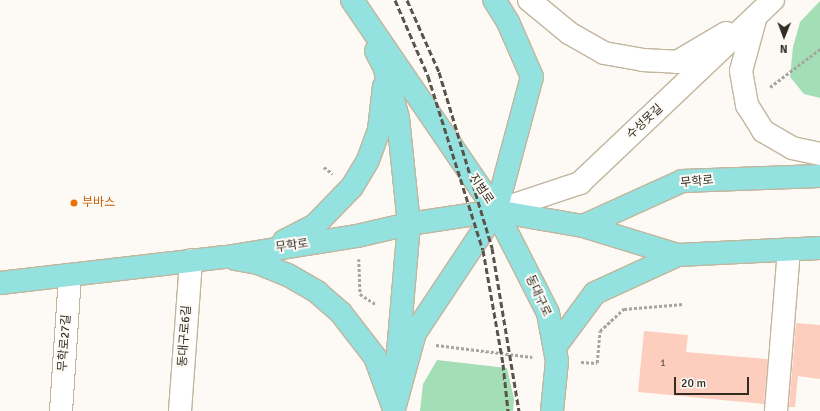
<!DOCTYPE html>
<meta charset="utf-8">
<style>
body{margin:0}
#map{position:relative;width:820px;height:411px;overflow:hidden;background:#fdfaf5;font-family:Signika,"Noto Sans KR",sans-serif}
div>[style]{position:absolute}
.green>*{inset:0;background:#a3deb7}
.building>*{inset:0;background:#fdcdbe}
.path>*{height:2.5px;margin-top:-1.25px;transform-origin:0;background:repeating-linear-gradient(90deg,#a8a59e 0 3px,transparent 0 5px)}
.roads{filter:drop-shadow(1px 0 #c2b59d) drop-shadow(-1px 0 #c2b59d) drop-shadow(0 1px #c2b59d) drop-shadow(0 -1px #c2b59d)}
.minor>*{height:22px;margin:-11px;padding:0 11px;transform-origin:11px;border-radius:11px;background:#fff}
.major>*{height:22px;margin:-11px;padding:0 11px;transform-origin:11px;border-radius:11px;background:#94e2df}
.rail>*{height:3px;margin-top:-1.5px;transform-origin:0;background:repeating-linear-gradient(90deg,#59544b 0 6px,transparent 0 9px)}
.dots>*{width:11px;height:11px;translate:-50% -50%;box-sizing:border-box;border:2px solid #fdfaf5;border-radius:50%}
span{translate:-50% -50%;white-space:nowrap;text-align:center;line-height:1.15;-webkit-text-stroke:4px #fdfaf5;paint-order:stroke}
.number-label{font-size:10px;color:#65554a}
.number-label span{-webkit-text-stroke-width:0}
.street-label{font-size:12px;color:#322d23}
.food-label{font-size:12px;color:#c56008}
.left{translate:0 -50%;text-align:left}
.north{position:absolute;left:764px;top:16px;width:40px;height:40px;-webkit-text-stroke:3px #fdfaf5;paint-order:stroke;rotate:181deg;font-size:11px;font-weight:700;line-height:16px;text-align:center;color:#322d23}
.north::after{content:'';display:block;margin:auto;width:14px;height:18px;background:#322d23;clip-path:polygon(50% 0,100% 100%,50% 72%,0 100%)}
.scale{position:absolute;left:674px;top:377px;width:75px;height:18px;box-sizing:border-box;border:2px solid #322d23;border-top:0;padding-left:5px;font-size:12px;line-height:14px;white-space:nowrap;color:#322d23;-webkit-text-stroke:3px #fdfaf5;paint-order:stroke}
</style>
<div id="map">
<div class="green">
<div style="clip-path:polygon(820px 1px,820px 98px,804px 94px,790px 77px,793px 47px,800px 22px)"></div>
<div style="clip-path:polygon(437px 360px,507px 368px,514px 399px,513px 411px,420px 411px,423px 384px)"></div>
</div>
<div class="building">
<div style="clip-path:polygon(796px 323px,820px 325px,820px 379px,798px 376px,795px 407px,789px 407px)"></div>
<div style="clip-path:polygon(644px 331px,688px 335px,686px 352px,768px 359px,764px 404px,638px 392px)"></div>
</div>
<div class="path">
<div style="left:770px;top:87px;width:63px;rotate:-37.2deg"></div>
<div style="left:324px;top:167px;width:11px;rotate:38deg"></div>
<div style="left:359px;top:259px;width:35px;rotate:88deg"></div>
<div style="left:360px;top:294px;width:20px;rotate:33deg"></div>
<div style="left:436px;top:345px;width:97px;rotate:7.1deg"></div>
<div style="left:581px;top:362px;width:16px;rotate:4deg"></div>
<div style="left:597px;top:363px;width:32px;rotate:-85deg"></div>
<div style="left:600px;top:331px;width:33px;rotate:-43deg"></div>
<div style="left:624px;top:309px;width:60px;rotate:-4.8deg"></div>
</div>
<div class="roads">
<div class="minor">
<div style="left:529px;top:0;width:52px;rotate:39.5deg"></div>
<div style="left:569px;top:33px;width:40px;rotate:29.7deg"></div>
<div style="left:604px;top:53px;width:39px;rotate:10deg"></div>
<div style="left:642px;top:60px;width:35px;rotate:3deg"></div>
<div style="left:677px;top:62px;width:57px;rotate:-30.6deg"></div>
<div style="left:756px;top:16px;width:57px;rotate:105.3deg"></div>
<div style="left:741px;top:71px;width:35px;rotate:80deg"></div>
<div style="left:747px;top:105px;width:31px;rotate:58deg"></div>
<div style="left:763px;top:131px;width:34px;rotate:30deg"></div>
<div style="left:792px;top:148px;width:29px;rotate:12deg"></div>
<div style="left:496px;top:211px;width:89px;rotate:-18.4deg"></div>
<div style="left:580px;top:183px;width:266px;rotate:-43.5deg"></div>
<div style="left:61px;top:411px;width:136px;rotate:-86.2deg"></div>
<div style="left:180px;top:411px;width:151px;rotate:-85.8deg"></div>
<div style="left:776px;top:411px;width:162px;rotate:-85.4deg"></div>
</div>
<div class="major">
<div style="left:352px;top:0;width:255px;rotate:55.7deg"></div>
<div style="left:496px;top:211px;width:114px;rotate:63deg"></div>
<div style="left:548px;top:313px;width:49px;rotate:79.4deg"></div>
<div style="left:557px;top:361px;width:50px;rotate:95.7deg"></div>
<div style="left:376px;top:51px;width:17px;rotate:62deg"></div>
<div style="left:384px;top:66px;width:54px;rotate:74.9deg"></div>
<div style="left:398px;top:118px;width:107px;rotate:84.1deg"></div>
<div style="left:409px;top:224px;width:141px;rotate:94.9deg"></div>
<div style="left:583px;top:226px;width:109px;rotate:-24.4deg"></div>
<div style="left:682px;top:181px;width:138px;rotate:-2.1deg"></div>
<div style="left:284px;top:241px;width:35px;rotate:-27deg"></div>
<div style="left:315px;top:225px;width:53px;rotate:-45.8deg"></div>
<div style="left:352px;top:187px;width:31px;rotate:-59deg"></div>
<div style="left:368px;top:160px;width:32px;rotate:-70deg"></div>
<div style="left:379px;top:130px;width:44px;rotate:-83.5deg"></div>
<div style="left:235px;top:259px;width:23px;rotate:10deg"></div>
<div style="left:258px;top:263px;width:32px;rotate:22deg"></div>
<div style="left:288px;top:275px;width:34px;rotate:30deg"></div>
<div style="left:317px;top:292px;width:32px;rotate:41deg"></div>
<div style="left:341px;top:313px;width:56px;rotate:52.3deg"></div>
<div style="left:375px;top:357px;width:55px;rotate:69.9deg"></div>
<div style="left:0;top:283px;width:227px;rotate:-6.6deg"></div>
<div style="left:226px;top:257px;width:133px;rotate:-9.1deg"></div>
<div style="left:357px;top:236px;width:53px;rotate:-13deg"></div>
<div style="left:409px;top:224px;width:88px;rotate:-8.5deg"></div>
<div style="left:496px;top:211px;width:88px;rotate:9.8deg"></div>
<div style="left:583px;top:226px;width:99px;rotate:17deg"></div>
<div style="left:678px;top:255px;width:142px;rotate:-2.8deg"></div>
<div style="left:555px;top:347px;width:67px;rotate:-53.5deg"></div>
<div style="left:595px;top:293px;width:91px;rotate:-24.6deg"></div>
<div style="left:394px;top:409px;width:79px;rotate:-74.6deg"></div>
<div style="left:415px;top:333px;width:146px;rotate:-56.4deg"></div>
<div style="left:496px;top:211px;width:139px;rotate:-75deg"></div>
<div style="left:532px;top:77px;width:60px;rotate:-113.6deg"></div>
<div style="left:508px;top:22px;width:26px;rotate:-122deg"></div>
</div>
</div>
<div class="rail">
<div style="left:395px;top:0;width:83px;rotate:66.5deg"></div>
<div style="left:428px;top:76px;width:182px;rotate:72.5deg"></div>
<div style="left:483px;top:250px;width:116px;rotate:80deg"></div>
<div style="left:503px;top:364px;width:47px;rotate:83.9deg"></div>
<div style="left:407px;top:0;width:79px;rotate:66deg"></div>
<div style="left:439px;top:72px;width:184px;rotate:73.2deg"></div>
<div style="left:492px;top:248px;width:165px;rotate:80.6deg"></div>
</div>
<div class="dots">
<div style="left:74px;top:203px;background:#e8710a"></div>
</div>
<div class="number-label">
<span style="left:663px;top:364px">1</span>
</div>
<div class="street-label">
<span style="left:645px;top:122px;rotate:-43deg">수성못길</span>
<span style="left:697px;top:182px;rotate:-6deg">무학로</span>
<span style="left:481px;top:189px;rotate:56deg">지범로</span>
<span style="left:292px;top:246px;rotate:-9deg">무학로</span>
<span style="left:538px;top:296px;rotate:65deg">동대구로</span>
<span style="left:185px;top:336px;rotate:-86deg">동대구로6길</span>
<span style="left:65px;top:343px;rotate:-86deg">무학로27길</span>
</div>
<div class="food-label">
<span class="left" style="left:82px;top:203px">부바스</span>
</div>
<div class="north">N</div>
<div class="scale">20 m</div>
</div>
